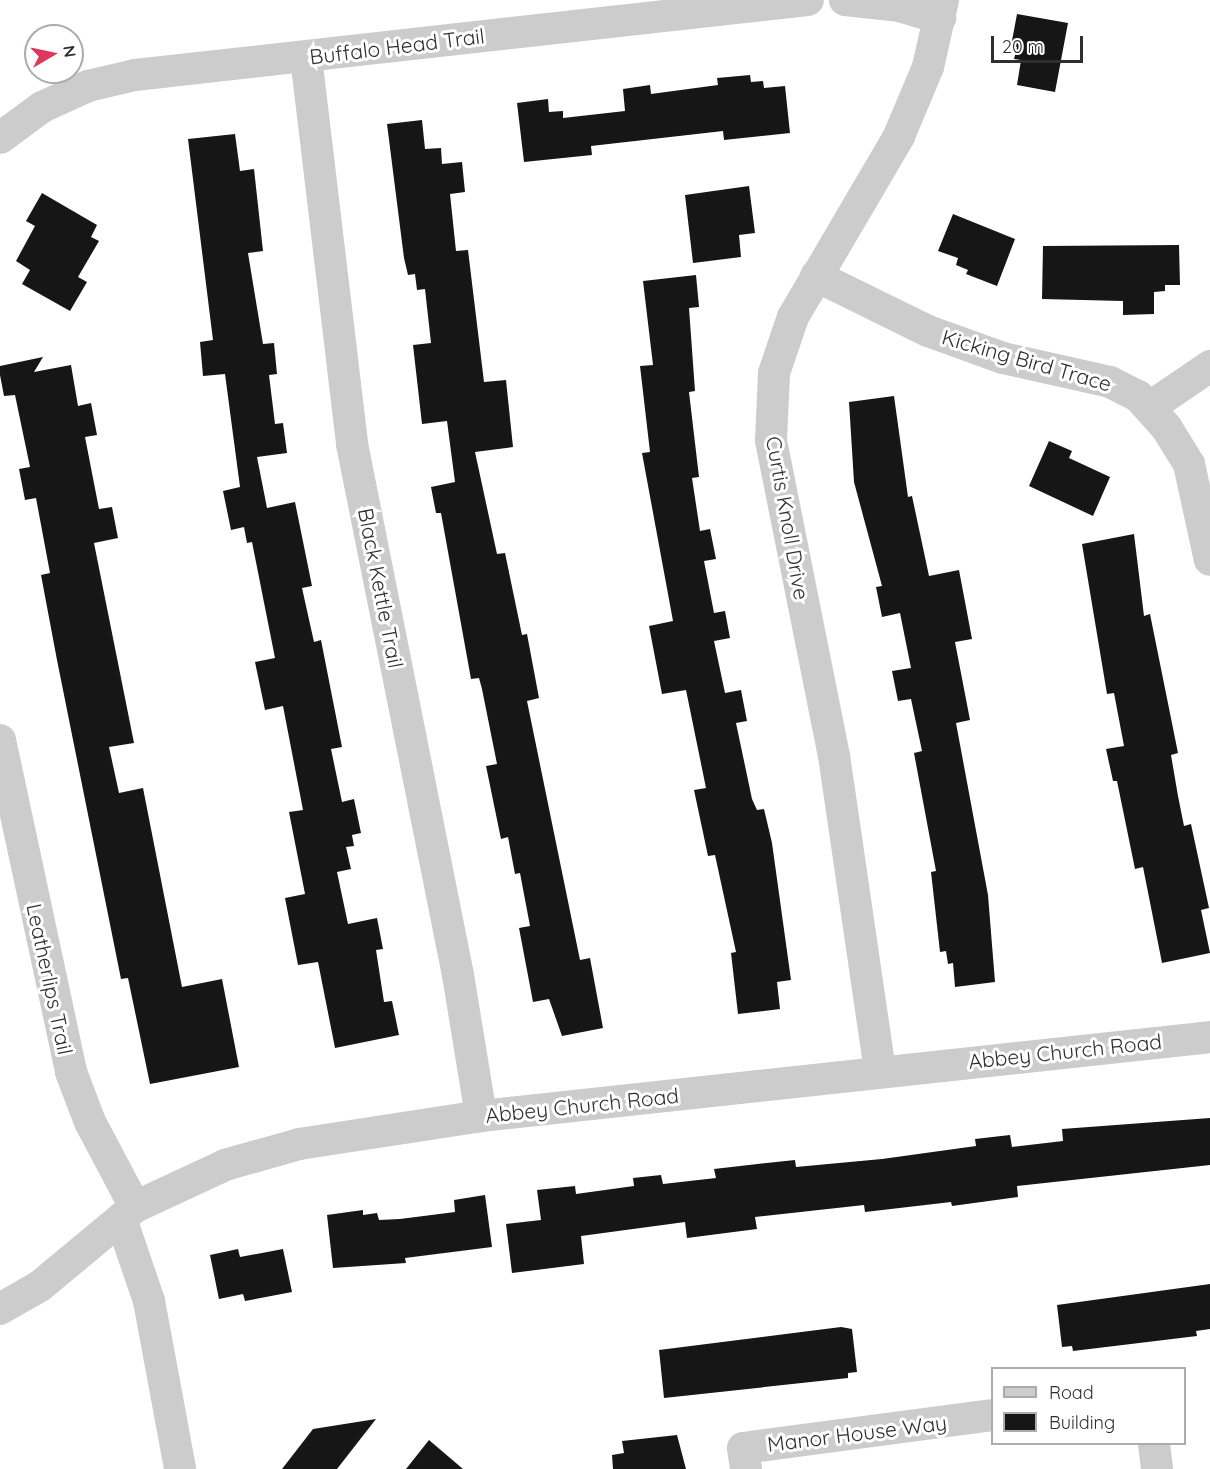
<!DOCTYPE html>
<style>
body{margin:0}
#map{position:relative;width:1210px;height:1469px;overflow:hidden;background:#fff;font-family:Quicksand,sans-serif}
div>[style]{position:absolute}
.building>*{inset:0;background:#161616}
.minor>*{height:32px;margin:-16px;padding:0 16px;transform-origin:16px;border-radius:16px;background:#ccc}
span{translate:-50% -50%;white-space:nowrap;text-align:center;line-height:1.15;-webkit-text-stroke:6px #fff;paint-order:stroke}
.street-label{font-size:21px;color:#2f2f2f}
.legend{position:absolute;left:991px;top:1367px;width:195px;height:78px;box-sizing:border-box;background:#fff;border:2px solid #acacac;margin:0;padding:8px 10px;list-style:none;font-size:18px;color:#2f2f2f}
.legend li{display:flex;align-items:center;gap:12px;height:30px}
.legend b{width:30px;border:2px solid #acacac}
.north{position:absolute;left:24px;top:24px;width:60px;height:60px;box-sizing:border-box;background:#fff;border:2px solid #acacac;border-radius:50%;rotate:81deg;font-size:16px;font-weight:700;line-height:24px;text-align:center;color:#2f2f2f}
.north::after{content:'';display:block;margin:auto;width:21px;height:27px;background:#de395c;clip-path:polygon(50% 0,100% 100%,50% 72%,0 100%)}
.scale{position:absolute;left:991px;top:36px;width:92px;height:27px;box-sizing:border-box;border:3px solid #2f2f2f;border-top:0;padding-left:8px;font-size:18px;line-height:21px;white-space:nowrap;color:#2f2f2f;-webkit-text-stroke:4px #fff;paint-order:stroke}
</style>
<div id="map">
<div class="building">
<div style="clip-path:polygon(1017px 14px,1068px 23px,1055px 92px,1017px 85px,1021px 60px,1014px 59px,1017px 47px,1011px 46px)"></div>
<div style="clip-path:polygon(750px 75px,751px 82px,763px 81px,764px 88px,785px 86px,790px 133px,724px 140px,723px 131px,591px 146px,592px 155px,524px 162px,517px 103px,548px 99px,549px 112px,563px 111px,563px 118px,625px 111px,623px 89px,650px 85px,651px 94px,718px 85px,717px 78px)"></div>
<div style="clip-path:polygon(422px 120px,425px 149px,441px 148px,442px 164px,462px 162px,465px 192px,450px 194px,456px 251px,468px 250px,484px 382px,506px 380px,513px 447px,475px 452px,497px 554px,505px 553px,522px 635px,527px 634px,539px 698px,527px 701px,580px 960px,590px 958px,603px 1028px,562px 1036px,549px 999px,533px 1002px,519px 928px,530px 926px,520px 873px,515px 874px,508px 837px,501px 839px,486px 766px,497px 764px,482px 689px,479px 678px,471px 679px,441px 513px,436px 513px,431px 487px,455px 482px,447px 421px,422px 424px,413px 345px,431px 343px,425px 289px,417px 290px,415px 274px,408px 275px,404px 258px,387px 124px)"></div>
<div style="clip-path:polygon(235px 134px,240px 171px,254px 169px,263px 251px,248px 253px,263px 344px,274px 343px,277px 374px,269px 375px,275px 424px,283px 423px,287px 453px,257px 457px,267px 508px,295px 502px,312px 586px,302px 588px,314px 642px,321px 640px,342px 747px,331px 749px,342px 802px,354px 799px,361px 833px,352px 835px,354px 846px,346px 847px,351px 869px,337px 872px,348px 924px,377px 918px,383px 949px,376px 950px,384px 1002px,392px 1001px,399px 1035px,335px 1048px,318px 962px,298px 965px,285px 898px,305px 894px,289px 812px,303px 810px,283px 706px,265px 710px,255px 662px,275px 658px,252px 542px,247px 543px,244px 527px,231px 530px,223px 491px,240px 487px,225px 374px,203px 376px,200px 342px,213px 340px,188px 139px)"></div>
<div style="clip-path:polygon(749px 186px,755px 233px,739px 235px,741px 257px,693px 263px,685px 195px)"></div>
<div style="clip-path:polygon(42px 193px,97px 225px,91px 237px,99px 241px,78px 277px,87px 282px,70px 311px,22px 284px,30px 270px,16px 261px,35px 226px,26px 221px)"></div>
<div style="clip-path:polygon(953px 214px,1015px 239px,997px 286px,966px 274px,968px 270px,956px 265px,958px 258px,938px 251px)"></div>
<div style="clip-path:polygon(1179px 245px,1180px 285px,1165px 285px,1165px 291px,1154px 292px,1154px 314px,1123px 315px,1123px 301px,1042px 299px,1043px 246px)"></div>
<div style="clip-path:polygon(696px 275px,699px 307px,689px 308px,695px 391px,689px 392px,699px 477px,692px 478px,700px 531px,710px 529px,716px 559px,704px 561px,714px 613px,725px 611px,730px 638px,714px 641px,725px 693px,741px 690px,747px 721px,736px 723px,752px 799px,757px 810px,764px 809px,772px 843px,791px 980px,777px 982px,780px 1009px,738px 1014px,731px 953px,736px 952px,715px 855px,708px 856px,694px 790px,706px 788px,686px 690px,662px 694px,649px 626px,673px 621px,642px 453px,650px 452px,640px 366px,653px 365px,643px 281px)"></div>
<div style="clip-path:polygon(43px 357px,34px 372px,71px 365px,78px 406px,91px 403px,97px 435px,85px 437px,99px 509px,112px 507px,118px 538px,94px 543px,134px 743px,109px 747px,119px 793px,143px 788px,182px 987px,222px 979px,239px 1067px,150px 1084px,128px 978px,121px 979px,57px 660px,41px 575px,50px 573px,36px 498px,25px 500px,19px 469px,30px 467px,15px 395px,4px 396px,0 375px,0 366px)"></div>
<div style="clip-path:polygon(894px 396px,908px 497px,912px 496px,929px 576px,959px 570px,972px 639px,955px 642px,970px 720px,956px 723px,988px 895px,995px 982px,955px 987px,953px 963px,948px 964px,946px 951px,940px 952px,931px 872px,936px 871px,914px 753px,922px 751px,911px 699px,898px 701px,892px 671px,911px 668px,900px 613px,882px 617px,876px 587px,882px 586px,854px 482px,849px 402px)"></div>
<div style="clip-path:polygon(1049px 441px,1072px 451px,1069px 458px,1110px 477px,1093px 516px,1029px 486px)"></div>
<div style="clip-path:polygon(1134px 534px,1144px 616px,1150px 614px,1178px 753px,1171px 755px,1178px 796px,1184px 826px,1191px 824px,1209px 908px,1201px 910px,1210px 953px,1162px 963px,1143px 867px,1135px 869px,1117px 781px,1113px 781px,1106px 749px,1124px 746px,1114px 693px,1107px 694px,1082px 544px)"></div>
<div style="clip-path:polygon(1210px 1118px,1210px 1165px,1017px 1186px,1018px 1197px,952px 1206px,951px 1202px,865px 1212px,864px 1205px,755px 1217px,757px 1229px,687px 1238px,685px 1222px,581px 1236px,584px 1264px,512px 1273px,506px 1224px,541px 1220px,537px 1190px,575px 1186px,576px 1194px,634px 1186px,633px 1178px,661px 1175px,663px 1184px,716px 1178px,714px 1169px,749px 1165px,795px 1160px,796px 1167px,882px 1159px,976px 1146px,975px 1139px,1010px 1135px,1012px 1147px,1063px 1141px,1062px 1129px)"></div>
<div style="clip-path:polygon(485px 1195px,492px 1247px,405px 1258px,406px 1263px,333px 1268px,327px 1215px,363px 1210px,363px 1215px,377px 1213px,379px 1220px,400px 1219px,455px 1212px,454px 1200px)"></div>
<div style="clip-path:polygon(238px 1249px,240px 1257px,283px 1249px,292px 1292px,245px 1301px,243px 1294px,219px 1299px,210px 1255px)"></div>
<div style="clip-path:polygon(1210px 1284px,1210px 1329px,1196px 1331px,1197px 1336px,1073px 1351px,1072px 1346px,1062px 1347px,1057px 1305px)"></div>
<div style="clip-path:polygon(841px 1327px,852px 1329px,857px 1372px,848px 1373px,848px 1378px,664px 1398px,659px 1350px)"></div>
<div style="clip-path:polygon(376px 1419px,337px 1469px,282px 1469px,313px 1429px)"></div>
<div style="clip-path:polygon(677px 1435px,686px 1469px,613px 1469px,612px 1455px,624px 1453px,622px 1441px)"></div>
<div style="clip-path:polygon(429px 1440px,463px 1469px,406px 1469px)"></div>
</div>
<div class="minor">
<div style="left:845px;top:0;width:54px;rotate:6.3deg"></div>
<div style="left:899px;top:6px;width:43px;rotate:16.3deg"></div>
<div style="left:306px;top:57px;width:390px;rotate:83.2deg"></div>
<div style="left:352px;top:444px;width:541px;rotate:78.71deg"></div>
<div style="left:458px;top:975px;width:143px;rotate:80.7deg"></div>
<div style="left:0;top:138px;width:52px;rotate:-36.4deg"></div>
<div style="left:42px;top:107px;width:51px;rotate:-24.5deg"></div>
<div style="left:88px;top:86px;width:48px;rotate:-13.2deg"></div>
<div style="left:135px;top:75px;width:677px;rotate:-6.36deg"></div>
<div style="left:816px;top:276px;width:125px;rotate:26.2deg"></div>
<div style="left:928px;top:331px;width:80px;rotate:19.8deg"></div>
<div style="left:1003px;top:358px;width:110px;rotate:12.6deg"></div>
<div style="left:1110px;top:382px;width:31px;rotate:27deg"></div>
<div style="left:1138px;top:396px;width:42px;rotate:47.9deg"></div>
<div style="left:1166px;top:427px;width:44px;rotate:58.1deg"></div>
<div style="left:1189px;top:464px;width:98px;rotate:77.7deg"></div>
<div style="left:1150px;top:407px;width:73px;rotate:-34.3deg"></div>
<div style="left:0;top:740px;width:340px;rotate:77.9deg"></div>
<div style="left:71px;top:1072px;width:53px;rotate:69.2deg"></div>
<div style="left:90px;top:1122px;width:96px;rotate:62.1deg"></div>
<div style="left:880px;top:1071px;width:318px;rotate:-98.3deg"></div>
<div style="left:834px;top:756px;width:322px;rotate:-101.3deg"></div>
<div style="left:771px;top:440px;width:67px;rotate:-87.4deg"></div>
<div style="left:774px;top:373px;width:59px;rotate:-71.3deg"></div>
<div style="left:793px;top:317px;width:210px;rotate:-59.6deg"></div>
<div style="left:899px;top:136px;width:75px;rotate:-67.2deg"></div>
<div style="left:928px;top:67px;width:69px;rotate:-77.4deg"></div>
<div style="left:121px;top:1219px;width:87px;rotate:71.1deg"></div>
<div style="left:149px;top:1301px;width:171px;rotate:79.5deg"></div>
<div style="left:0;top:1309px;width:46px;rotate:-29.9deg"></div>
<div style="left:40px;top:1286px;width:124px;rotate:-39.7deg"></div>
<div style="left:135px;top:1207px;width:99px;rotate:-25deg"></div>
<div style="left:225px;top:1165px;width:77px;rotate:-15.8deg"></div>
<div style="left:299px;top:1144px;width:184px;rotate:-8.7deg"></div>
<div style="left:481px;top:1116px;width:733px;rotate:-6.18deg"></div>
<div style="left:1154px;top:1444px;width:25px;rotate:83deg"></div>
<div style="left:746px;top:1469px;width:21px;rotate:-98deg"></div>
<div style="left:743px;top:1448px;width:251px;rotate:-7.5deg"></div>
</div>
<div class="street-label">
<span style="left:397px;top:46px;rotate:-7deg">Buffalo Head Trail</span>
<span style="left:1027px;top:360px;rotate:16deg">Kicking Bird Trace</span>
<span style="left:788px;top:518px;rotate:80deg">Curtis Knoll Drive</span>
<span style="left:381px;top:588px;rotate:79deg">Black Kettle Trail</span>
<span style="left:50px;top:979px;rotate:78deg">Leatherlips Trail</span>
<span style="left:1065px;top:1051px;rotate:-6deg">Abbey Church Road</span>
<span style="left:582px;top:1105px;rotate:-6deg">Abbey Church Road</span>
<span style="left:857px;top:1433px;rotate:-7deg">Manor House Way</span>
</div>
<ul class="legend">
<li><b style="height:8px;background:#ccc"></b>Road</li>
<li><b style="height:16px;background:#161616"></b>Building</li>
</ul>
<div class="north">N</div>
<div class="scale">20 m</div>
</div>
